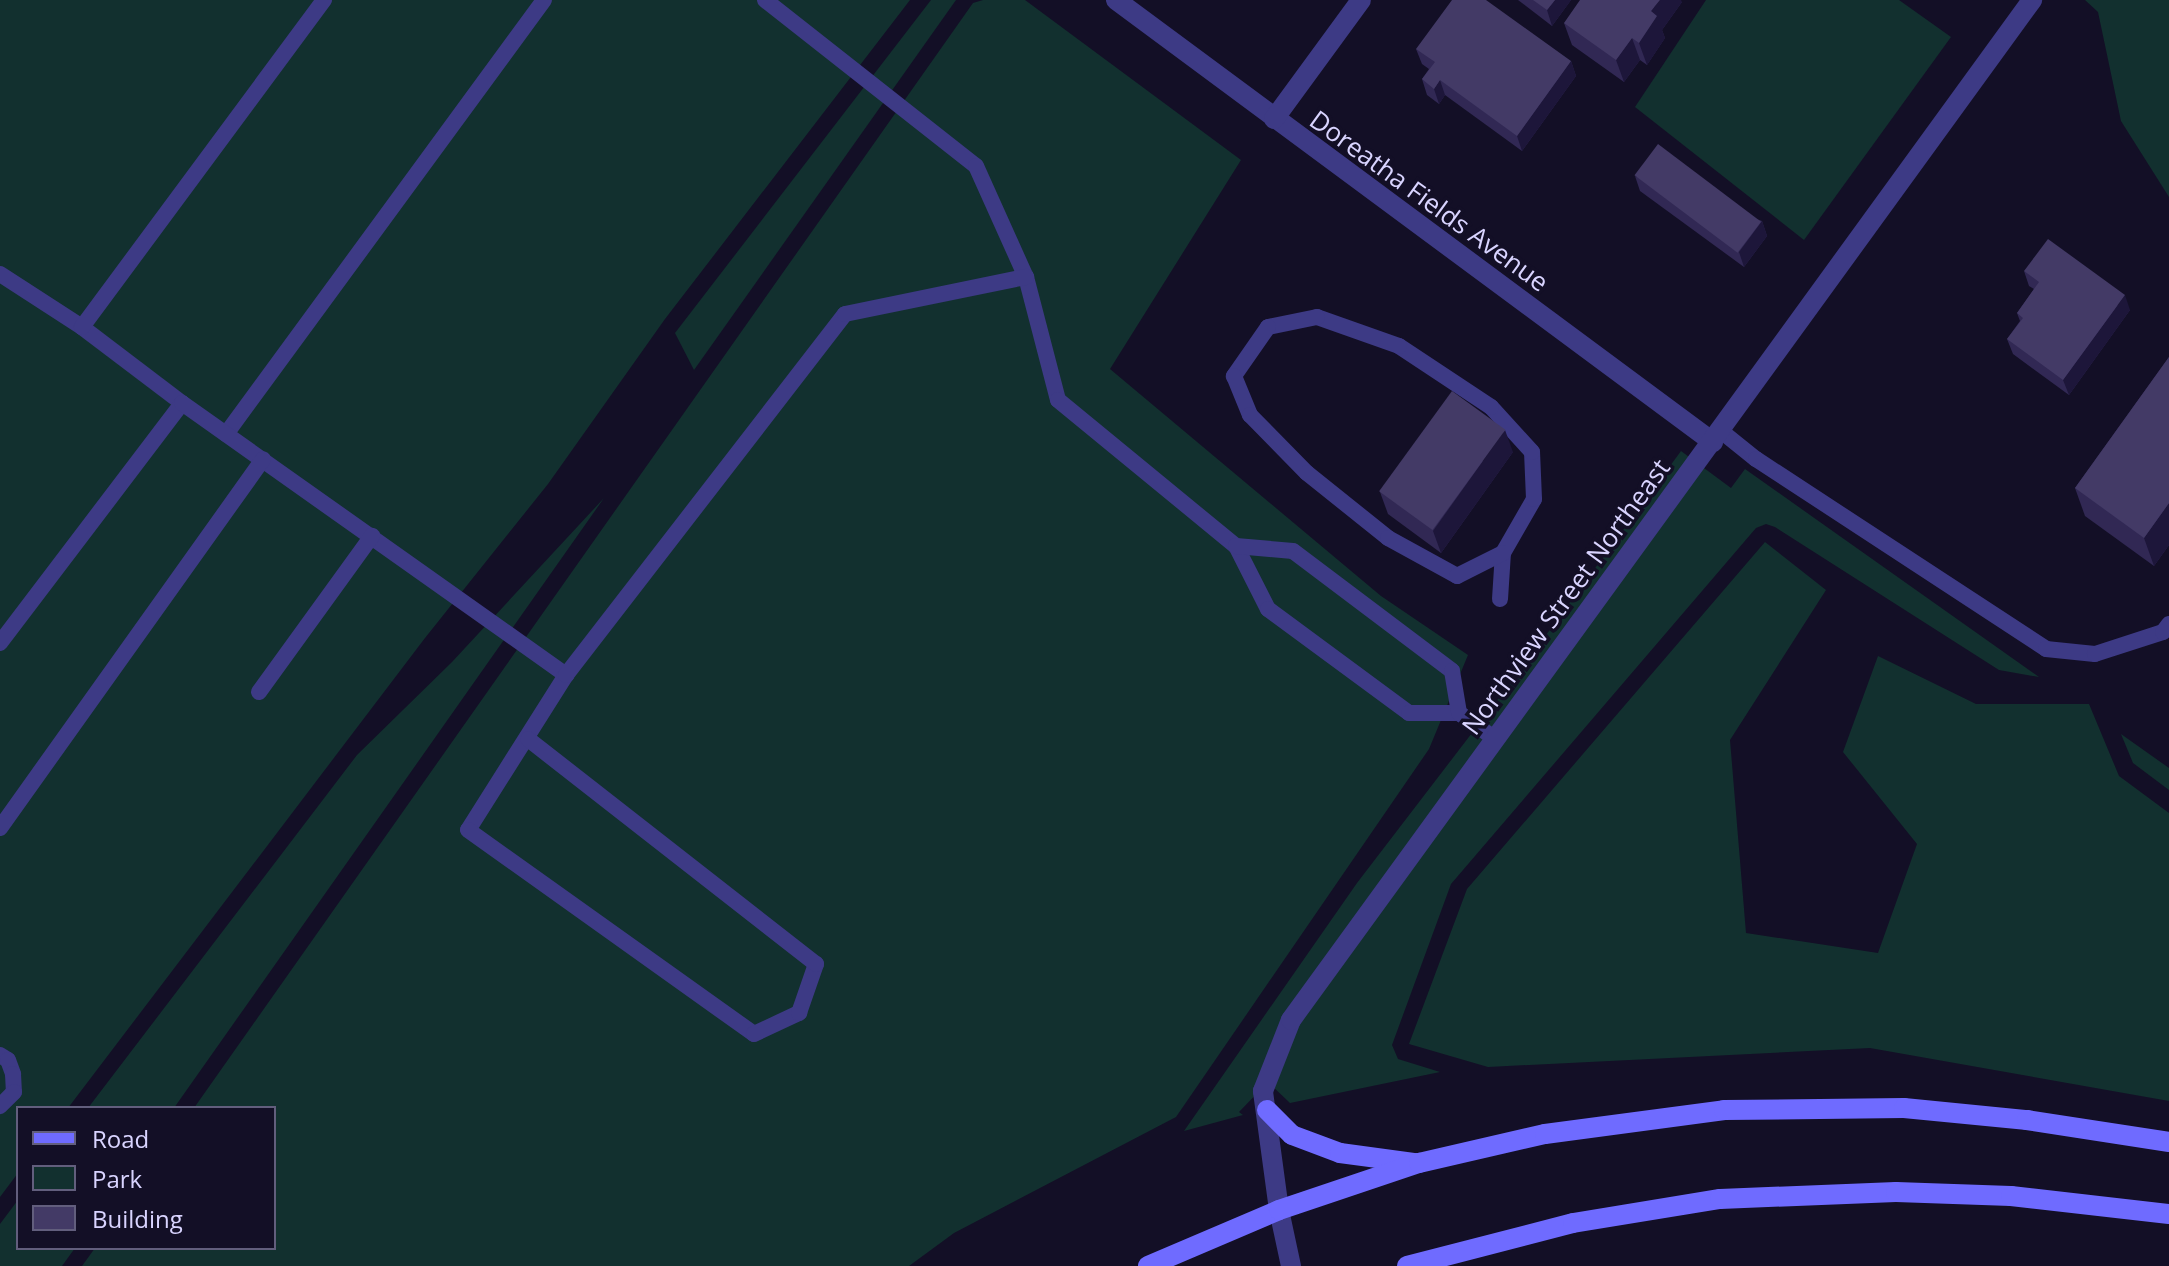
<!DOCTYPE html>
<style>
body{margin:0}
#map{position:relative;width:2169px;height:1266px;overflow:hidden;background:#130f26;font-family:"Open Sans",sans-serif}
div>[style]{position:absolute}
.green>*{inset:0;background:#12302f}
.lane>*{height:16px;margin:-8px;padding:0 8px;transform-origin:8px;border-radius:8px;background:#3d3a85}
.street>*{height:20px;margin:-10px;padding:0 10px;transform-origin:10px;border-radius:10px;background:#3d3a85}
.secondary>*{height:20px;margin:-10px;padding:0 10px;transform-origin:10px;border-radius:10px;background:#6f6bff}
.wall>*{inset:0;background:#312854}
.shaded-wall>*{inset:0;background:#1d163a}
.building>*{inset:0;background:#433a66;transform-origin:0 0}
span{translate:-50% -50%;white-space:nowrap;text-align:center;line-height:1.15;-webkit-text-stroke:7px #130f26;paint-order:stroke}
.street-label{font-size:26px;color:#d9d4ff}
.legend{position:absolute;left:16px;top:1106px;width:260px;height:144px;box-sizing:border-box;background:#130f26;border:2px solid #625e7d;margin:0;padding:10px 14px;list-style:none;font-size:24px;color:#d9d4ff}
.legend li{display:flex;align-items:center;gap:16px;height:40px}
.legend b{width:40px;border:2px solid #625e7d}
</style>
<div id="map">
<div class="green">
<div style="clip-path:polygon(0 0,910px 0,665px 319px,548px 484px,425px 638px,68px 1108px,18px 1108px,18px 1173px,0 1197px)"></div>
<div style="clip-path:polygon(931px 0,956px 0,694px 370px,675px 333px)"></div>
<div style="clip-path:polygon(983px 0,1025px 0,1241px 160px,1110px 369px,1381px 596px,1468px 655px,1429px 749px,1176px 1117px,954px 1233px,909px 1266px,82px 1266px,95px 1248px,274px 1248px,274px 1108px,194px 1108px,973px 3px)"></div>
<div style="clip-path:polygon(1706px 0,1899px 0,1951px 37px,1804px 240px,1635px 107px)"></div>
<div style="clip-path:polygon(2085px 0,2169px 0,2169px 197px,2121px 121px,2098px 12px)"></div>
<div style="clip-path:polygon(1681px 451px,1731px 488px,1745px 469px,2039px 677px,1999px 670px,1775px 527px,1766px 524px,1756px 528px,1451px 884px,1392px 1045px,1398px 1059px,1440px 1072px,1290px 1103px,1268px 1082px,1239px 1112px,1243px 1115px,1184px 1131px,1357px 883px,1521px 669px)"></div>
<div style="clip-path:polygon(604px 498px,174px 1108px,88px 1108px,357px 755px,452px 662px)"></div>
<div style="clip-path:polygon(1765px 542px,1826px 590px,1730px 740px,1746px 933px,1878px 953px,1917px 844px,1843px 752px,1878px 656px,1976px 704px,2089px 704px,2119px 776px,2169px 813px,2169px 1101px,1870px 1048px,1488px 1067px,1409px 1044px,1467px 889px)"></div>
<div style="clip-path:polygon(2121px 734px,2169px 768px,2169px 790px,2133px 763px)"></div>
<div style="clip-path:polygon(18px 1200px,18px 1248px,75px 1248px,62px 1266px,0 1266px,0 1224px)"></div>
</div>
<div class="lane">
<div style="left:765px;top:0;width:268px;rotate:38.2deg"></div>
<div style="left:976px;top:166px;width:122px;rotate:65.8deg"></div>
<div style="left:1026px;top:277px;width:127px;rotate:75.4deg"></div>
<div style="left:1058px;top:400px;width:230px;rotate:39.4deg"></div>
<div style="left:1236px;top:546px;width:71px;rotate:63.1deg"></div>
<div style="left:1268px;top:609px;width:175px;rotate:36.4deg"></div>
<div style="left:1409px;top:713px;width:50px"></div>
<div style="left:1459px;top:713px;width:43px;rotate:35.5deg"></div>
<div style="left:0;top:274px;width:98px;rotate:32.9deg"></div>
<div style="left:182px;top:403px;width:126px;rotate:-142.8deg"></div>
<div style="left:82px;top:327px;width:407px;rotate:-53.5deg"></div>
<div style="left:1721px;top:431px;width:45px;rotate:38.7deg"></div>
<div style="left:1756px;top:459px;width:347px;rotate:33.2deg"></div>
<div style="left:2046px;top:649px;width:49px;rotate:5.8deg"></div>
<div style="left:2095px;top:654px;width:71px;rotate:-17.9deg"></div>
<div style="left:2163px;top:632px;width:10px;rotate:-53deg"></div>
<div style="left:226px;top:434px;width:538px;rotate:-53.77deg"></div>
<div style="left:1236px;top:546px;width:57px;rotate:5deg"></div>
<div style="left:1293px;top:551px;width:199px;rotate:37deg"></div>
<div style="left:1452px;top:671px;width:43px;rotate:80.5deg"></div>
<div style="left:1500px;top:599px;width:46px;rotate:-86.3deg"></div>
<div style="left:1503px;top:553px;width:62px;rotate:-60.1deg"></div>
<div style="left:1534px;top:499px;width:47px;rotate:-92.4deg"></div>
<div style="left:1532px;top:452px;width:61px;rotate:-132.3deg"></div>
<div style="left:1491px;top:407px;width:110px;rotate:-146.5deg"></div>
<div style="left:1399px;top:346px;width:87px;rotate:-160.5deg"></div>
<div style="left:1317px;top:317px;width:50px;rotate:168.5deg"></div>
<div style="left:1268px;top:327px;width:60px;rotate:124.8deg"></div>
<div style="left:1234px;top:376px;width:42px;rotate:67.7deg"></div>
<div style="left:1250px;top:415px;width:81px;rotate:45.5deg"></div>
<div style="left:1307px;top:473px;width:104px;rotate:38.7deg"></div>
<div style="left:1388px;top:538px;width:79px;rotate:28.8deg"></div>
<div style="left:1457px;top:576px;width:51px;rotate:-26.6deg"></div>
<div style="left:0;top:643px;width:301px;rotate:-52.8deg"></div>
<div style="left:182px;top:403px;width:471px;rotate:35.3deg"></div>
<div style="left:566px;top:675px;width:183px;rotate:122.3deg"></div>
<div style="left:468px;top:830px;width:351px;rotate:35.5deg"></div>
<div style="left:754px;top:1034px;width:50px;rotate:-25deg"></div>
<div style="left:799px;top:1013px;width:52px;rotate:-70.9deg"></div>
<div style="left:816px;top:964px;width:365px;rotate:-142deg"></div>
<div style="left:566px;top:675px;width:456px;rotate:-52.3deg"></div>
<div style="left:845px;top:314px;width:185px;rotate:-11.6deg"></div>
<div style="left:259px;top:692px;width:193px;rotate:-54.1deg"></div>
<div style="left:0;top:828px;width:453px;rotate:-54.5deg"></div>
<div style="left:0;top:1055px;width:9px;rotate:32deg"></div>
<div style="left:8px;top:1060px;width:15px;rotate:70deg"></div>
<div style="left:13px;top:1074px;width:18px;rotate:87deg"></div>
<div style="left:14px;top:1092px;width:20px;rotate:135deg"></div>
</div>
<div class="street">
<div style="left:1116px;top:0;width:743px;rotate:36.52deg"></div>
<div style="left:1274px;top:119px;width:147px;rotate:-53.8deg"></div>
<div style="left:1291px;top:1266px;width:57px;rotate:-102.1deg"></div>
<div style="left:1279px;top:1210px;width:120px;rotate:-97.7deg"></div>
<div style="left:1263px;top:1091px;width:76px;rotate:-68.5deg"></div>
<div style="left:1291px;top:1020px;width:1261px;rotate:-54deg"></div>
</div>
<div class="secondary">
<div style="left:1267px;top:1110px;width:35px;rotate:45deg"></div>
<div style="left:1292px;top:1135px;width:51px;rotate:20.6deg"></div>
<div style="left:1340px;top:1153px;width:76px;rotate:7.6deg"></div>
<div style="left:1148px;top:1266px;width:142px;rotate:-23.1deg"></div>
<div style="left:1279px;top:1210px;width:148px;rotate:-18.6deg"></div>
<div style="left:1419px;top:1163px;width:129px;rotate:-13deg"></div>
<div style="left:1545px;top:1134px;width:181px;rotate:-7.6deg"></div>
<div style="left:1724px;top:1110px;width:180px;rotate:-0.6deg"></div>
<div style="left:1904px;top:1108px;width:124px;rotate:5.6deg"></div>
<div style="left:2027px;top:1120px;width:144px;rotate:8.8deg"></div>
<div style="left:1407px;top:1266px;width:171px;rotate:-14.5deg"></div>
<div style="left:1573px;top:1223px;width:149px;rotate:-9.3deg"></div>
<div style="left:1720px;top:1199px;width:176px;rotate:-2.3deg"></div>
<div style="left:1896px;top:1192px;width:115px;rotate:2deg"></div>
<div style="left:2011px;top:1196px;width:159px;rotate:6.5deg"></div>
</div>
<div class="wall">
<div style="clip-path:polygon(1518px 0,1571px 0,1552px 26px)"></div>
<div style="clip-path:polygon(1682px 2px,1662px 30px,1665px 38px,1647px 65px,1640px 60px,1624px 82px,1572px 45px,1564px 23px)"></div>
<div style="clip-path:polygon(1416px 49px,1571px 61px,1576px 76px,1522px 151px,1445px 95px,1439px 104px,1427px 95px,1422px 79px,1429px 69px,1422px 64px)"></div>
<div style="clip-path:polygon(1635px 176px,1762px 221px,1767px 236px,1744px 267px,1640px 191px)"></div>
<div style="clip-path:polygon(2024px 271px,2130px 310px,2069px 395px,2013px 354px,2007px 339px,2020px 321px,2017px 313px,2034px 289px,2029px 286px)"></div>
<div style="clip-path:polygon(2169px 357px,2169px 545px,2154px 566px,2085px 516px,2075px 488px)"></div>
<div style="clip-path:polygon(1513px 452px,1441px 553px,1388px 514px,1380px 492px)"></div>
</div>
<div class="shaded-wall">
<div style="clip-path:polygon(1555px 0,1571px 0,1552px 26px,1547px 10px)"></div>
<div style="clip-path:polygon(1660px 0,1681px 0,1682px 2px,1662px 30px,1665px 38px,1647px 65px,1639px 43px,1651px 11px)"></div>
<div style="clip-path:polygon(1632px 38px,1640px 60px,1624px 82px,1616px 60px)"></div>
<div style="clip-path:polygon(1571px 61px,1576px 76px,1522px 151px,1517px 136px)"></div>
<div style="clip-path:polygon(1440px 80px,1445px 95px,1439px 104px,1434px 89px)"></div>
<div style="clip-path:polygon(1762px 221px,1767px 236px,1744px 267px,1739px 252px)"></div>
<div style="clip-path:polygon(2125px 295px,2130px 310px,2069px 395px,2063px 380px)"></div>
<div style="clip-path:polygon(1505px 430px,1513px 452px,1441px 553px,1433px 531px)"></div>
<div style="clip-path:polygon(2169px 503px,2169px 545px,2154px 566px,2144px 538px)"></div>
</div>
<div class="building">
<div style="clip-path:polygon(1452px 0,1486px 0,1571px 61px,1517px 136px,1440px 80px,1434px 89px,1422px 79px,1435px 62px,1416px 49px)"></div>
<div style="clip-path:polygon(1533px 0,1555px 0,1547px 10px)"></div>
<div style="clip-path:polygon(1580px 0,1660px 0,1651px 11px,1657px 16px,1639px 43px,1632px 38px,1616px 60px,1564px 23px)"></div>
<div style="left:1658px;top:144px;width:129px;height:39px;rotate:37deg"></div>
<div style="clip-path:polygon(2048px 239px,2125px 295px,2063px 380px,2007px 339px,2023px 318px,2017px 313px,2039px 282px,2024px 271px)"></div>
<div style="clip-path:polygon(2169px 357px,2169px 503px,2144px 538px,2075px 488px)"></div>
<div style="left:1452px;top:391px;width:66px;height:124px;rotate:36deg"></div>
</div>
<div class="street-label">
<span style="left:1429px;top:201px;rotate:36deg">Doreatha Fields Avenue</span>
<span style="left:1566px;top:597px;rotate:-54deg">Northview Street Northeast</span>
</div>
<ul class="legend">
<li><b style="height:10px;background:#6f6bff"></b>Road</li>
<li><b style="height:22px;background:#12302f"></b>Park</li>
<li><b style="height:22px;background:#433a66"></b>Building</li>
</ul>
</div>
